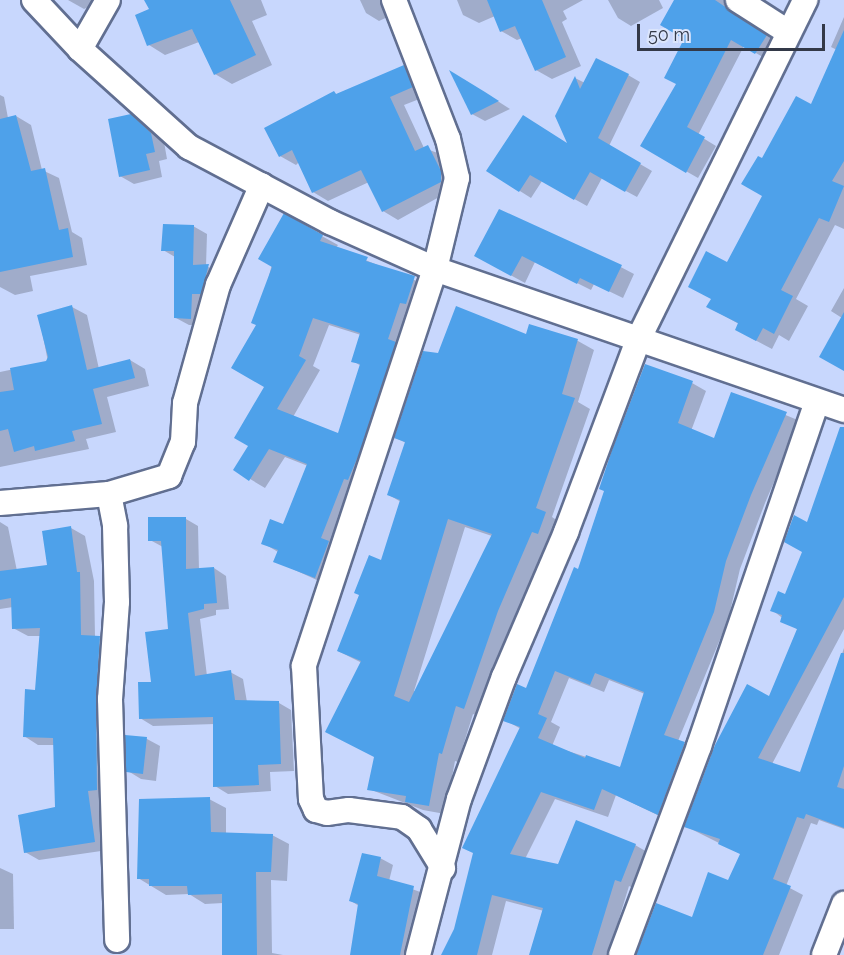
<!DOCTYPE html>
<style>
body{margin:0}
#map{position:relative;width:844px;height:955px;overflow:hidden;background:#c8d7fd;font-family:Raleway,sans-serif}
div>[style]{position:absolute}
.shadow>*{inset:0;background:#0003}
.building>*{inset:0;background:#4ea1ea}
.roads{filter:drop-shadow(2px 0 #616f91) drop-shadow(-2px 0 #616f91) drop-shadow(0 2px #616f91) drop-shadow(0 -2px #616f91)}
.minor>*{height:24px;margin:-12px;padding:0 12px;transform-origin:12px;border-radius:12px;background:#fff}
span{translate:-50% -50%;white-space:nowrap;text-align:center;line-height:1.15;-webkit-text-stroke:4.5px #dbe5fc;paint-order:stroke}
.scale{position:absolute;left:637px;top:24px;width:188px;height:27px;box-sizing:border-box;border:3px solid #333948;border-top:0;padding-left:8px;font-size:18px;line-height:21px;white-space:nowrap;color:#333948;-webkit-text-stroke:4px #dbe5fc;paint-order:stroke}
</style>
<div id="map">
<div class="shadow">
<div style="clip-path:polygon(68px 0,105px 0,84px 9px)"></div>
<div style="clip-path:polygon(146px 0,261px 0,267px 15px,252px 21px,272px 65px,232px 84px,215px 74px,199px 42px,165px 55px,149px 45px,151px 10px)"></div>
<div style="clip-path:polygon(360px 0,396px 0,394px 14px,379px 21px,366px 13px)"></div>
<div style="clip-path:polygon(457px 0,583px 0,563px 11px,567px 19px,562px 22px,581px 66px,552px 79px,536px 70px,522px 38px,517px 40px,501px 31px,495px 16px,479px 23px,463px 15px)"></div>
<div style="clip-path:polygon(608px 0,659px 0,663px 8px,631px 26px,618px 18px)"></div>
<div style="clip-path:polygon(676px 0,737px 0,735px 8px,742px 20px,778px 43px,768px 60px,744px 46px,698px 135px,716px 146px,698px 178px,642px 146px,677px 84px,686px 38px)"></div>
<div style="clip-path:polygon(844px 17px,844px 229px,835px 225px,796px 299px,808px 306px,789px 341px,779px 335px,772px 349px,751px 338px,739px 324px,708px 307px,764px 195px,762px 160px,811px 106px,837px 50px,831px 47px)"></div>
<div style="clip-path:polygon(404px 67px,419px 75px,427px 96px,404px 105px,424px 148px,443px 155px,457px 187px,398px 220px,383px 211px,369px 182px,328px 201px,313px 192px,299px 162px,296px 165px,280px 156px,334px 93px,338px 95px)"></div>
<div style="clip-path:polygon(628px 75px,640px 82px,609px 146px,652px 171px,637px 197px,602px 178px,587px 206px,542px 181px,531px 198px,488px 171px,570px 146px,575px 78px,585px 83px)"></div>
<div style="clip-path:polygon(463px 79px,510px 109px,485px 121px,472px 114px)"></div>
<div style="clip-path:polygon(0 95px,4px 97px,8px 118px,16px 116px,31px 125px,42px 170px,59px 178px,72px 232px,82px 238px,87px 265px,30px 276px,33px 291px,15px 295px,0 287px)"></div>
<div style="clip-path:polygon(131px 116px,164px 142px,167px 159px,159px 161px,162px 177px,134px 184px,120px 176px)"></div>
<div style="clip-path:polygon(evenodd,284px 215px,338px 245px,336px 248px,429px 286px,330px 586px,275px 561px,278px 552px,263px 543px,284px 526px,308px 466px,285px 457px,265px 488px,235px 470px,250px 446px,266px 387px,257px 325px,284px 215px,329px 325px,361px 335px,353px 361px,361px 366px,339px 435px,293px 417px,320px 370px,313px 366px,329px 325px)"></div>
<div style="clip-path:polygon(193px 226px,207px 234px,206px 266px,221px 273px,204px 325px,189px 325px,176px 318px,175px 257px,163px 250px)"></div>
<div style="clip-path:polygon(596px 254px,634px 274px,623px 298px,594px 284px,591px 290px,535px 262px,525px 283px,476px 256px)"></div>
<div style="clip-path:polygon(844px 288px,844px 370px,842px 318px,831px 311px)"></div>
<div style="clip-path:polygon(72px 307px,87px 315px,99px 369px,130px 360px,145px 369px,149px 386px,107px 397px,116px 432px,86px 439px,89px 449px,0 467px,0 372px,48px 362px,39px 316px)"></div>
<div style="clip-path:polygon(evenodd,530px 326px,578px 341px,594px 350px,578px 402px,590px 409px,552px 517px,561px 523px,554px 542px,549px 540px,514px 621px,481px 717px,473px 714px,458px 762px,455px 761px,445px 814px,423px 810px,369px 789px,375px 757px,362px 663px,338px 651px,382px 562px,401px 502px,389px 495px,406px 443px,396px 438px,439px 354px,527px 336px,530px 326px,465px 527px,492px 536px,416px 692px,414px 691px,465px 527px)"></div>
<div style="clip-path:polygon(evenodd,692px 383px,706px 391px,691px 431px,715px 440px,732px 393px,800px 421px,765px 503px,740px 569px,728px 620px,678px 741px,699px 751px,672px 822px,616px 795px,608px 817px,555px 799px,525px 859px,559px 866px,635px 845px,649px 853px,635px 889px,629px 886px,608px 955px,530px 955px,544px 911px,506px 901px,492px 955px,443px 955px,455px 930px,521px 729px,505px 720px,527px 690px,578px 571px,692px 383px,569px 678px,604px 692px,609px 680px,645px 694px,621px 768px,552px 746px,560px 727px,551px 722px,569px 678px)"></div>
<div style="clip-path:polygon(844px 436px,844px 629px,772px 764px,801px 774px,844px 648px,844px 829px,819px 820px,817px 825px,811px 823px,786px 886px,803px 895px,779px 955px,637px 955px,693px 919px,729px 882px,741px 854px,687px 827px,770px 698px,798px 630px,772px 610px,786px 596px,804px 552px,808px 524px)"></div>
<div style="clip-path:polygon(186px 519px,198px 526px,199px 570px,214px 568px,226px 576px,229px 609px,216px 610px,216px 615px,200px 619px,207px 676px,230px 672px,243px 679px,247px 702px,279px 703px,291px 710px,294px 771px,270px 772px,271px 791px,228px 794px,215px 786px,215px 724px,153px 726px,140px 718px,169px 631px,163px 547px,150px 540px)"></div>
<div style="clip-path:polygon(0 522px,8px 527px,17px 571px,48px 567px,71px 528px,85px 536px,94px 581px,95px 637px,114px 645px,108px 850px,39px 860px,25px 852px,57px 808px,55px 745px,38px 745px,24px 736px,37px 691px,41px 636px,28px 636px,13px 628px,13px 607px,0 609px)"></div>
<div style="clip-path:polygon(127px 737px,147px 739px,160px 746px,156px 781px,141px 779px,128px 771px)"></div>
<div style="clip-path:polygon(209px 799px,226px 808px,226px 834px,272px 835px,289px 844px,287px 881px,271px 880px,272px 953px,283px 955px,223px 955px,223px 903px,205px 904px,189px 894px,166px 895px,138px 878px)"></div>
<div style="clip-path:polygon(380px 858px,393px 865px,389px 881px,426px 894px,418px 955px,354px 955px,359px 906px,351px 901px)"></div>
<div style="clip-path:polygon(0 868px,13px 874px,14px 929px,0 929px)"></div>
</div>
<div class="building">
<div style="clip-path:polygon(144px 0,230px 0,256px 55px,214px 75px,192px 29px,147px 46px,135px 15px,149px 9px)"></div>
<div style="clip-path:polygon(487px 0,542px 0,566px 57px,535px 71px,515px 26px,500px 32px)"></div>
<div style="clip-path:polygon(674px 0,715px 0,767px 35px,755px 54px,731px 40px,687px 127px,705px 137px,686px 173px,640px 146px,676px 84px,664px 78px,684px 39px,660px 25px)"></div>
<div style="clip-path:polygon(844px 30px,844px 161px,832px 181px,844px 186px,829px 222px,819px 218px,781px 290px,793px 296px,774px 334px,763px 328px,756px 341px,735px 330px,738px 323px,706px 307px,711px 299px,688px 287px,706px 251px,727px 262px,762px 196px,741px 184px,758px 156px,762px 158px,796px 96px,811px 104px)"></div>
<div style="clip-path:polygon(596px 58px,629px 74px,598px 138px,641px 163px,625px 192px,590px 172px,574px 200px,530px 175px,519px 192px,486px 171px,523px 115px,567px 143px,555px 116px,575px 76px,580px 89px)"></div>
<div style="clip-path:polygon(404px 65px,413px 87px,390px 97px,415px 151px,428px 145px,441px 171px,441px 182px,382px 212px,361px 170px,312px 193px,292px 150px,279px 157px,264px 128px,334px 91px,336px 94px)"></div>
<div style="clip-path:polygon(449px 70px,485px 92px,499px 101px,471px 115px)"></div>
<div style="clip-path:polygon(131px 114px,151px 133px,155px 152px,146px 154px,150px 170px,119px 177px,108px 119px)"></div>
<div style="clip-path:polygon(16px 115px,31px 171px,45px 168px,59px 230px,68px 228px,73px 257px,0 272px,0 119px)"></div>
<div style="clip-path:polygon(499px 209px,622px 265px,609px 292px,580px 278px,577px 284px,522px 256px,511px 276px,474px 256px)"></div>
<div style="clip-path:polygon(evenodd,284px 213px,323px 235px,320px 241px,368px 257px,366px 261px,415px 276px,406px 304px,400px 303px,388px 339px,396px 342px,359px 454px,348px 480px,344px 479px,321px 538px,329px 541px,315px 578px,273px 562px,278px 550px,261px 544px,270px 519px,283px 524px,307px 464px,269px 449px,249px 481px,233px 470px,248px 446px,234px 438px,264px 387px,231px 368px,256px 325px,251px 323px,272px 267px,258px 259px,284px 213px,313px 318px,360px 333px,351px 362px,360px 364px,338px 433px,277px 409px,306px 360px,299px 356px,313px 318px)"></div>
<div style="clip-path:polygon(163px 224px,194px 225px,193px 265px,209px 264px,201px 294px,192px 294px,191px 319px,174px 318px,174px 251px,161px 251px)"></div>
<div style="clip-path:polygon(72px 305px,87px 370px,130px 359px,135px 378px,93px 389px,102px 424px,72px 431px,75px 441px,35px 451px,34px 446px,14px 452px,8px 429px,0 431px,0 392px,14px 390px,10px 368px,46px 361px,48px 357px,37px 315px)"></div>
<div style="clip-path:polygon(evenodd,456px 306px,526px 334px,529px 324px,578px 339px,562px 394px,575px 398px,536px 508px,546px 512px,538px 534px,532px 532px,498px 611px,464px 709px,456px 706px,442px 754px,439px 753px,429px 806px,405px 802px,406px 796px,367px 790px,374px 757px,325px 732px,361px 661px,337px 651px,359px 595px,354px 593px,369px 555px,381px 560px,400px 500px,387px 495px,405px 442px,394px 438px,423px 351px,438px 353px,456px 306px,448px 519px,492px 534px,409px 702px,394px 696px,448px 519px)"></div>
<div style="clip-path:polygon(844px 312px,844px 371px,819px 357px)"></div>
<div style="clip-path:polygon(evenodd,645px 364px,693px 381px,678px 423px,714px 438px,731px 392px,787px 412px,751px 495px,726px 561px,714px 612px,664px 735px,685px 742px,658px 815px,602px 789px,594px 810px,541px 792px,510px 854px,558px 864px,576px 820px,636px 844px,621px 882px,615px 880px,592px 955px,529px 955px,543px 908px,492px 895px,477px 955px,441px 955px,454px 929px,473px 853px,462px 848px,520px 727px,503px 721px,517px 684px,526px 688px,574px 567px,578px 569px,604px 491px,599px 489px,612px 450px,645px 364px,555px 671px,590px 685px,595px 673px,644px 692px,620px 767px,586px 755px,585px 758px,538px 738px,547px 718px,538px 714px,555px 671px)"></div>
<div style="clip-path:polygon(840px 427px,844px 427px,844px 597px,758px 758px,800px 772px,841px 653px,844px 653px,844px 766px,837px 787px,844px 789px,844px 828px,806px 814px,804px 819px,797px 817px,773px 879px,791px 886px,763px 955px,636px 955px,656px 903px,692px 917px,708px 872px,728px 880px,740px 854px,718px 844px,720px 839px,684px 827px,715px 745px,747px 684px,769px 696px,797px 629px,780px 622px,782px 615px,770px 611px,778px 591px,785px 594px,802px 552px,784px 542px,794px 515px,807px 522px)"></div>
<div style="clip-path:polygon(148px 517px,186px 517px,186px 569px,214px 567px,217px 603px,204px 604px,204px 609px,188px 613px,195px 676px,231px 670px,235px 700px,279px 701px,281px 764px,258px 765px,259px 785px,213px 787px,213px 717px,139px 719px,138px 682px,151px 682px,145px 632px,168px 629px,161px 541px,148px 541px)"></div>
<div style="clip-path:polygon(71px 526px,77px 572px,80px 572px,81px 635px,100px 636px,96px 698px,97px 790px,88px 791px,95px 842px,24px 853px,18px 815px,55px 807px,53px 738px,23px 737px,25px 689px,35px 690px,40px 628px,12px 629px,11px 598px,0 600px,0 571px,47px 565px,42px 531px)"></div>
<div style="clip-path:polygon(125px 735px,147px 737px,143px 774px,126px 772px)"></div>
<div style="clip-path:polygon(210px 797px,211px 832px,273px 834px,271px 872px,256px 872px,257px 955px,222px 955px,222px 894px,188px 895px,187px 886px,149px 886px,149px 879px,137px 879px,139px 799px)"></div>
<div style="clip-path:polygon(362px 853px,381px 857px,377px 876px,414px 886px,400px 955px,350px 955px,358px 904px,349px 901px)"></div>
</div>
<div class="roads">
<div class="minor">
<div style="left:34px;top:0;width:67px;rotate:46.8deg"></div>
<div style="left:80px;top:49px;width:147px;rotate:42deg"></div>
<div style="left:189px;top:147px;width:160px;rotate:28deg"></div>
<div style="left:330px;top:222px;width:115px;rotate:24.1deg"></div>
<div style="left:435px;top:269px;width:433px;rotate:19deg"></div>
<div style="left:394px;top:0;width:149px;rotate:68.8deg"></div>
<div style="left:448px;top:139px;width:40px;rotate:77deg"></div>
<div style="left:457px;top:178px;width:94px;rotate:103.6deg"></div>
<div style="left:435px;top:269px;width:418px;rotate:108.3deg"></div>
<div style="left:304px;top:666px;width:133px;rotate:87deg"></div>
<div style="left:311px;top:799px;width:12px;rotate:66deg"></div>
<div style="left:316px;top:810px;width:11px;rotate:15deg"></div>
<div style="left:327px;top:813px;width:22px;rotate:-8deg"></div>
<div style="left:349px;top:810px;width:53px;rotate:7.5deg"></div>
<div style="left:402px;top:817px;width:21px;rotate:35deg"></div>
<div style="left:419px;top:829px;width:46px;rotate:58.4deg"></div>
<div style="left:738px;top:0;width:59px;rotate:32.6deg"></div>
<div style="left:80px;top:49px;width:56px;rotate:-60.3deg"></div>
<div style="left:109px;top:494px;width:33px;rotate:79deg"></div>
<div style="left:115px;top:526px;width:76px;rotate:88.5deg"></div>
<div style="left:117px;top:602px;width:97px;rotate:94.1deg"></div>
<div style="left:110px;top:699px;width:241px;rotate:88.3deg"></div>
<div style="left:0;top:503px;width:109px;rotate:-4.7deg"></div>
<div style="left:109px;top:494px;width:63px;rotate:-16.7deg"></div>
<div style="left:169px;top:476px;width:37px;rotate:-68deg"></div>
<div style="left:183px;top:442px;width:39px;rotate:-87deg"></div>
<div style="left:185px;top:403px;width:123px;rotate:-74.4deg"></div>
<div style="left:218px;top:285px;width:109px;rotate:-66.3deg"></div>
<div style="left:418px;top:955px;width:161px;rotate:-75.3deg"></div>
<div style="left:459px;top:799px;width:130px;rotate:-69.8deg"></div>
<div style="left:504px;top:677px;width:158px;rotate:-66.8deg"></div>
<div style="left:566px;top:532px;width:207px;rotate:-69.4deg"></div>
<div style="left:639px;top:338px;width:377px;rotate:-63.8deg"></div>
<div style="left:621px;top:955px;width:223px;rotate:-69.5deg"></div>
<div style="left:699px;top:746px;width:364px;rotate:-71.1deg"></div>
<div style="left:824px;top:955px;width:55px;rotate:-68.6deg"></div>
</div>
</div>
<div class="scale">50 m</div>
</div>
